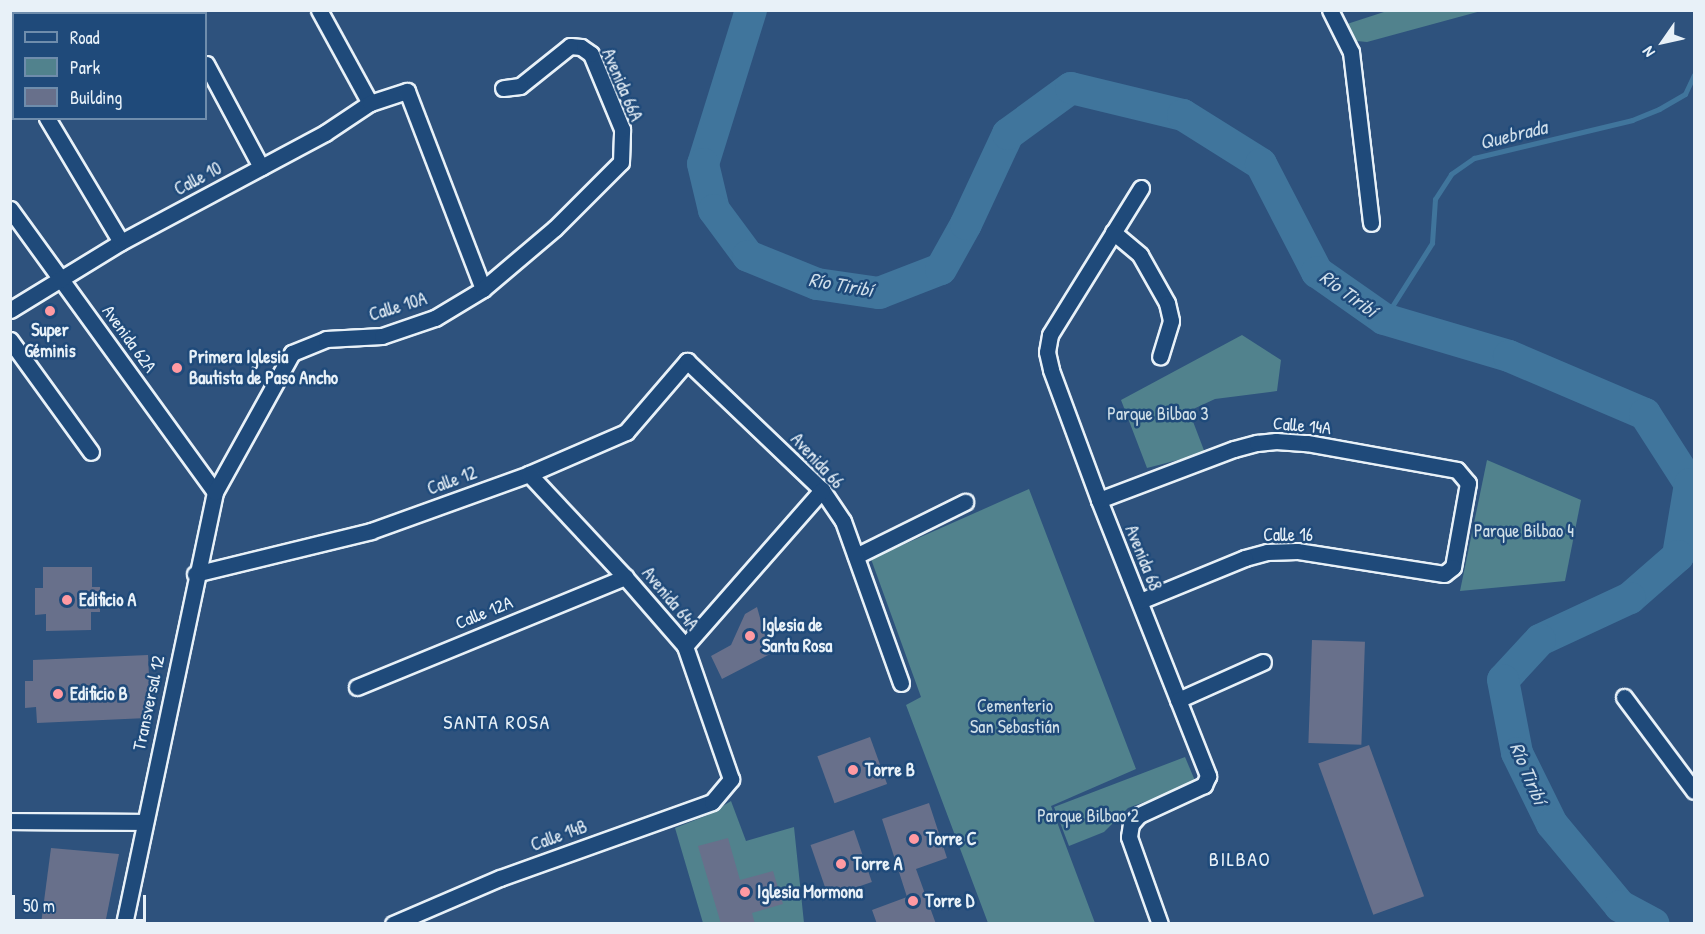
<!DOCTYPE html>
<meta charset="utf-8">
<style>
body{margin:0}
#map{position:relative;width:1705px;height:934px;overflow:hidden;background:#2e527d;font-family:"Patrick Hand",sans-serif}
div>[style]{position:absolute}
.green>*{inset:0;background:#51828d}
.stream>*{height:5px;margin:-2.5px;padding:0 2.5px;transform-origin:2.5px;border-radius:2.5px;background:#40759c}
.river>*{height:32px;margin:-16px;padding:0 16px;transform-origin:16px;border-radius:16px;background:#40759c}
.building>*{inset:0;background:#68708b;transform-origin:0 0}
.roads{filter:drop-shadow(2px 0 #e8f1f8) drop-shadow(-2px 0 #e8f1f8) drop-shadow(0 2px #e8f1f8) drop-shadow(0 -2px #e8f1f8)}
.street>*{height:15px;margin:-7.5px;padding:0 7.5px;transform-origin:7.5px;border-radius:7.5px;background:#1f4a7a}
.dots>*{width:16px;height:16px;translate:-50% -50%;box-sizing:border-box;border:3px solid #1f4a7a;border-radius:50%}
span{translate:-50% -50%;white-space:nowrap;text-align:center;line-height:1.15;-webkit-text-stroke:5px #1f4a7a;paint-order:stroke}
.street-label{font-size:18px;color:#e8f1f8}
.poi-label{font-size:18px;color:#e8f1f8;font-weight:700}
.left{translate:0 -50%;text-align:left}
.park-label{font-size:18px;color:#d1e0e8}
.water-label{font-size:20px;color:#cfdeea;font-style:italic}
.neighbourhood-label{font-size:20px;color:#e8f1f8;letter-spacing:1.5px}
.frame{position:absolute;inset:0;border:12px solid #e8f1f8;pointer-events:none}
.legend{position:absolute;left:12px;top:12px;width:195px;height:108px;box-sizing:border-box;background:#1f4a7a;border:2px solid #6f8dac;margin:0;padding:8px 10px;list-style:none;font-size:18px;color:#e8f1f8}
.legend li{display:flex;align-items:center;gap:12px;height:30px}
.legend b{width:30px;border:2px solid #6f8dac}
.north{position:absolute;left:1633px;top:12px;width:60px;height:60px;-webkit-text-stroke:4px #1f4a7a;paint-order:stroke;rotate:236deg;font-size:16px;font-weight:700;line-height:24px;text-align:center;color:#e8f1f8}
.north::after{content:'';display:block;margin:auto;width:21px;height:27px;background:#e8f1f8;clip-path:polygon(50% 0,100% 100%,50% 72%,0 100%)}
.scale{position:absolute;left:12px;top:895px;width:134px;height:27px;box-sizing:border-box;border:3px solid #e8f1f8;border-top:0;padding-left:8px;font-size:18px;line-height:21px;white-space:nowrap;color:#e8f1f8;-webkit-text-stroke:4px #1f4a7a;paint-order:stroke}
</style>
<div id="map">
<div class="green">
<div style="clip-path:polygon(1387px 11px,1387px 10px,1481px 11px,1367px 42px,1357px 41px,1351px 33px,1347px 24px)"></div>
<div style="clip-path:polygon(1242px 335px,1281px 360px,1277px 391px,1215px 399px,1189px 411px,1205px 453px,1147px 468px,1121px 400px)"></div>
<div style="clip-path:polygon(1487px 460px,1581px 500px,1565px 581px,1460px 591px)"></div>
<div style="clip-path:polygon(1029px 489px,1136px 769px,1051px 806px,1095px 923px,988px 923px,906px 705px,921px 697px,871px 559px)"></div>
<div style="clip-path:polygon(1185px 757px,1196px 783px,1128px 808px,1104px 832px,1069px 846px,1054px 807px)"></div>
<div style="clip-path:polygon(731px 801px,746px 841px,794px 827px,804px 923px,703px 923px,675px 828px,708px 815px)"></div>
</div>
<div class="stream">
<div style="left:1384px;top:319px;width:90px;rotate:-57.7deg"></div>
<div style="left:1432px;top:243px;width:44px;rotate:-86.1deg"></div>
<div style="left:1435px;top:199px;width:30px;rotate:-57deg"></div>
<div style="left:1451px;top:174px;width:28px;rotate:-35deg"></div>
<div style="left:1474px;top:158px;width:163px;rotate:-13.5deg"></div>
<div style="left:1632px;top:120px;width:29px;rotate:-22deg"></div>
<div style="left:1659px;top:109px;width:30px;rotate:-30deg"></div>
<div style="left:1685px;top:94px;width:21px;rotate:-65deg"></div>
</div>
<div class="river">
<div style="left:751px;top:10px;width:161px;rotate:107.3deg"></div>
<div style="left:703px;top:164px;width:47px;rotate:76.6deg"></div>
<div style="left:714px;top:210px;width:57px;rotate:53.5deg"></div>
<div style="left:748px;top:256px;width:74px;rotate:22.1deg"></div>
<div style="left:817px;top:284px;width:63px;rotate:8.3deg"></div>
<div style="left:879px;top:293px;width:66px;rotate:-21.2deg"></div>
<div style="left:941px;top:269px;width:51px;rotate:-60.9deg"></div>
<div style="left:966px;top:224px;width:99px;rotate:-65deg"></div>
<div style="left:1008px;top:134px;width:78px;rotate:-36.1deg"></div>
<div style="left:1071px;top:88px;width:115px;rotate:13.6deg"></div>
<div style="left:1183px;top:115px;width:92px;rotate:32.1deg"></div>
<div style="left:1261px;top:164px;width:122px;rotate:62.6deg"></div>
<div style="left:1317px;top:272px;width:82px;rotate:35deg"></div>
<div style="left:1384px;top:319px;width:130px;rotate:16.5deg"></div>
<div style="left:1509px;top:356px;width:148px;rotate:23.1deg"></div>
<div style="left:1645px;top:414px;width:83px;rotate:57.3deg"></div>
<div style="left:1690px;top:484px;width:73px;rotate:99.5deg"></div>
<div style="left:1678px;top:556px;width:64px;rotate:138.8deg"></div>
<div style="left:1630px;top:598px;width:99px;rotate:155deg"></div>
<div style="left:1540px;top:640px;width:54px;rotate:132.8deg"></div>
<div style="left:1503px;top:680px;width:74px;rotate:79.1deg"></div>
<div style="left:1517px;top:753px;width:79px;rotate:63.8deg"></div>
<div style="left:1552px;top:824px;width:107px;rotate:50.3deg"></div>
<div style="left:1620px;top:906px;width:38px;rotate:28deg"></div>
</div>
<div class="building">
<div style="clip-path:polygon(43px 567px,92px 567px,92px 587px,100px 587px,100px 612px,91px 612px,91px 630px,46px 631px,46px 614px,35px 615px,35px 588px,43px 588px)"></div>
<div style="clip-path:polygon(757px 607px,770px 654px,722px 679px,711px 656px,731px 645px,745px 614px)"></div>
<div style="left:1312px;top:640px;width:53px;height:103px;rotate:2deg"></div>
<div style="clip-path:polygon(148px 655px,149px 676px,156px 676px,156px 701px,146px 701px,147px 718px,37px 723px,36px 707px,25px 708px,25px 681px,33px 681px,33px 660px)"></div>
<div style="left:870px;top:737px;width:50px;height:56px;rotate:70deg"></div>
<div style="left:1369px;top:745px;width:161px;height:54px;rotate:70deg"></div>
<div style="clip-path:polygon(929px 803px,947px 858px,916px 869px,936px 924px,877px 924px,872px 910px,907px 897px,882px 819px)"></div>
<div style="left:854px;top:830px;width:55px;height:46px;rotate:71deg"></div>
<div style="clip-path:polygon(728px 838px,740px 880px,773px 871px,783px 904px,752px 913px,755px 924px,721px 924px,698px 846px)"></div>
<div style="clip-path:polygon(51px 848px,119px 854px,105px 924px,41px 924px)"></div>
</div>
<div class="roads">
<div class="street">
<div style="left:177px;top:10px;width:4px;rotate:63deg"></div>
<div style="left:319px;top:10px;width:106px;rotate:61.3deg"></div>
<div style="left:1330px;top:10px;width:47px;rotate:63.4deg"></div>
<div style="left:1351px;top:52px;width:172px;rotate:83.3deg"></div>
<div style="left:10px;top:57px;width:6px;rotate:51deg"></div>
<div style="left:206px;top:64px;width:117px;rotate:61.9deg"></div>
<div style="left:47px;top:118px;width:144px;rotate:59.2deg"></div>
<div style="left:1141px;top:188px;width:173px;rotate:121.8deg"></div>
<div style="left:1050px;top:335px;width:17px;rotate:100deg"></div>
<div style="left:1047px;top:352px;width:18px;rotate:77deg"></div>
<div style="left:1051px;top:370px;width:139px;rotate:69.7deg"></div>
<div style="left:1099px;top:500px;width:297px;rotate:68.4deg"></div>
<div style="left:1208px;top:776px;width:10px;rotate:114deg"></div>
<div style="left:1204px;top:785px;width:72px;rotate:155.2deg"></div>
<div style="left:1139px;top:815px;width:12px;rotate:132deg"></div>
<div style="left:1131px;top:824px;width:13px;rotate:99deg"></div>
<div style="left:1129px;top:837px;width:92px;rotate:70.4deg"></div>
<div style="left:10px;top:209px;width:349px;rotate:54.1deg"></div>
<div style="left:1113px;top:232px;width:35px;rotate:40deg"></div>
<div style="left:1140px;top:255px;width:55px;rotate:60.6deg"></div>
<div style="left:1167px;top:303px;width:18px;rotate:77deg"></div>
<div style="left:1171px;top:321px;width:37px;rotate:107deg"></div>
<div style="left:10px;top:310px;width:130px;rotate:-31.5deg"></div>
<div style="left:121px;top:242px;width:231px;rotate:-28.1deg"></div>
<div style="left:325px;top:133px;width:54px;rotate:-33.7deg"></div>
<div style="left:370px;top:103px;width:39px;rotate:-18deg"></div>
<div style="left:407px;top:91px;width:212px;rotate:69deg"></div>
<div style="left:10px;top:340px;width:138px;rotate:54.1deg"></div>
<div style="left:1099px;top:500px;width:144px;rotate:-20.7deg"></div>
<div style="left:1234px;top:449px;width:24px;rotate:-15deg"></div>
<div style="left:1257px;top:443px;width:19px;rotate:-6deg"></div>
<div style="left:1276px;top:441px;width:31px;rotate:4deg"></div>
<div style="left:1307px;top:443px;width:152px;rotate:10.2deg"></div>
<div style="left:1457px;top:470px;width:17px;rotate:50deg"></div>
<div style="left:1468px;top:483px;width:85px;rotate:100.1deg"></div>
<div style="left:1453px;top:567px;width:11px;rotate:142deg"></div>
<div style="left:1444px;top:574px;width:149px;rotate:-171.1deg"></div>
<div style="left:1297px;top:551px;width:30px;rotate:178deg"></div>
<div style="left:1267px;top:552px;width:23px;rotate:165deg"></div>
<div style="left:1245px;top:558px;width:113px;rotate:157.7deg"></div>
<div style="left:856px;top:556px;width:122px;rotate:-26.4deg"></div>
<div style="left:195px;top:574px;width:181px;rotate:-13.7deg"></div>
<div style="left:371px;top:531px;width:168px;rotate:-19.8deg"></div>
<div style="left:529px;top:474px;width:106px;rotate:-23.4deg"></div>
<div style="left:626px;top:432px;width:94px;rotate:-49.3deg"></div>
<div style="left:687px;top:361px;width:187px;rotate:43.7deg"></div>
<div style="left:822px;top:490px;width:37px;rotate:56deg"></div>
<div style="left:843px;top:521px;width:172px;rotate:70.3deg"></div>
<div style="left:685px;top:646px;width:208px;rotate:-48.7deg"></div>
<div style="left:357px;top:687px;width:290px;rotate:-22.3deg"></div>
<div style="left:1624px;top:697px;width:117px;rotate:53.3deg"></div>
<div style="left:1178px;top:700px;width:93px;rotate:-24.1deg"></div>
<div style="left:10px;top:821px;width:135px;rotate:0.4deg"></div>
<div style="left:124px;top:924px;width:441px;rotate:-78.1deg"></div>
<div style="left:215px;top:492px;width:159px;rotate:-61deg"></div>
<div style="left:292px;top:353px;width:37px;rotate:-22deg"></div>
<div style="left:326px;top:339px;width:56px;rotate:-3.1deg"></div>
<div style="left:382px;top:336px;width:56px;rotate:-18.8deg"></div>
<div style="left:435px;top:318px;width:56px;rotate:-31.1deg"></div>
<div style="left:483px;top:289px;width:94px;rotate:-40.3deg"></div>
<div style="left:555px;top:228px;width:93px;rotate:-45deg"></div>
<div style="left:621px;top:162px;width:33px;rotate:-88deg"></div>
<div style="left:622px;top:129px;width:81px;rotate:-112.5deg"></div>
<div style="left:591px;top:54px;width:12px;rotate:-145deg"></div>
<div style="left:581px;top:47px;width:11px;rotate:-175deg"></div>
<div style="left:570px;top:46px;width:64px;rotate:141.3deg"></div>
<div style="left:520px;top:86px;width:17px;rotate:173deg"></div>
<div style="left:393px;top:924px;width:116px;rotate:-23.3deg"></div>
<div style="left:500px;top:878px;width:225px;rotate:-19.7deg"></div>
<div style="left:712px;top:802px;width:30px;rotate:-50deg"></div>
<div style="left:731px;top:779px;width:141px;rotate:-109.1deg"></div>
<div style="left:685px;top:646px;width:91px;rotate:-131deg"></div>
<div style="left:625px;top:577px;width:141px;rotate:-133deg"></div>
</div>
</div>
<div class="dots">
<div style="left:50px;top:311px;background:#ff9aa2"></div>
<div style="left:177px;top:368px;background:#ff9aa2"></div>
<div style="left:67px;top:600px;background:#ff9aa2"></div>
<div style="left:750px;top:636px;background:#ff9aa2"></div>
<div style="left:58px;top:694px;background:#ff9aa2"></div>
<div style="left:853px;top:770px;background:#ff9aa2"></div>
<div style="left:914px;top:839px;background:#ff9aa2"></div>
<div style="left:841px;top:864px;background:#ff9aa2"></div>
<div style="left:745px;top:892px;background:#ff9aa2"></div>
<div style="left:913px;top:901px;background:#ff9aa2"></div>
</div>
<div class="street-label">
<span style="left:622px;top:85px;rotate:67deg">Avenida 66A</span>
<span style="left:198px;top:179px;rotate:-28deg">Calle 10</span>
<span style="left:398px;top:307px;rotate:-17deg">Calle 10A</span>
<span style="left:129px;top:339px;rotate:54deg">Avenida 62A</span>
<span style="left:1302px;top:426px;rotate:5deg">Calle 14A</span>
<span style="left:817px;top:461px;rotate:47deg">Avenida 66</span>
<span style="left:452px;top:481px;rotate:-20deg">Calle 12</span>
<span style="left:1288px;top:535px">Calle 16</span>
<span style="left:1143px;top:558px;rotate:68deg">Avenida 68</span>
<span style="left:670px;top:599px;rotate:50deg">Avenida 64A</span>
<span style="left:484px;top:613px;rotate:-22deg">Calle 12A</span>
<span style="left:149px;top:703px;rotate:-78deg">Transversal 12</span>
<span style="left:559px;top:836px;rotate:-20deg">Calle 14B</span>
</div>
<div class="poi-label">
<span style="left:50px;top:341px">Super<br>Géminis</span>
<span class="left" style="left:189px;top:368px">Primera Iglesia<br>Bautista de Paso Ancho</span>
<span class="left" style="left:79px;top:600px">Edificio A</span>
<span class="left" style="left:762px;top:636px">Iglesia de<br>Santa Rosa</span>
<span class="left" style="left:70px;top:694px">Edificio B</span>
<span class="left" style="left:865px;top:770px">Torre B</span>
<span class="left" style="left:926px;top:839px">Torre C</span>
<span class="left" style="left:853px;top:864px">Torre A</span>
<span class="left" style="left:757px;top:892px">Iglesia Mormona</span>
<span class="left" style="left:925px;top:901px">Torre D</span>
</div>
<div class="park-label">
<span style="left:1158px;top:414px">Parque Bilbao 3</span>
<span style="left:1524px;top:531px">Parque Bilbao 4</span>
<span style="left:1015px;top:717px">Cementerio<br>San Sebastián</span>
<span style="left:1088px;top:816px">Parque Bilbao 2</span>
</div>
<div class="water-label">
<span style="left:1513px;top:134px;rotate:-14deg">Quebrada</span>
<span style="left:841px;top:284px;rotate:10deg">Río Tiribí</span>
<span style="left:1349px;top:293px;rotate:36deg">Río Tiribí</span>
<span style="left:1529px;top:773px;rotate:67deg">Río Tiribí</span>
</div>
<div class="neighbourhood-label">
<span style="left:497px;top:721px">SANTA ROSA</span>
<span style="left:1240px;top:858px">BILBAO</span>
</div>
<div class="frame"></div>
<ul class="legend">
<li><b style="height:8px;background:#1f4a7a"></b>Road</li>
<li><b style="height:16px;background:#51828d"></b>Park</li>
<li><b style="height:16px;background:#68708b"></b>Building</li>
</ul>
<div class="north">N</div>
<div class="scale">50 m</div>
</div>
